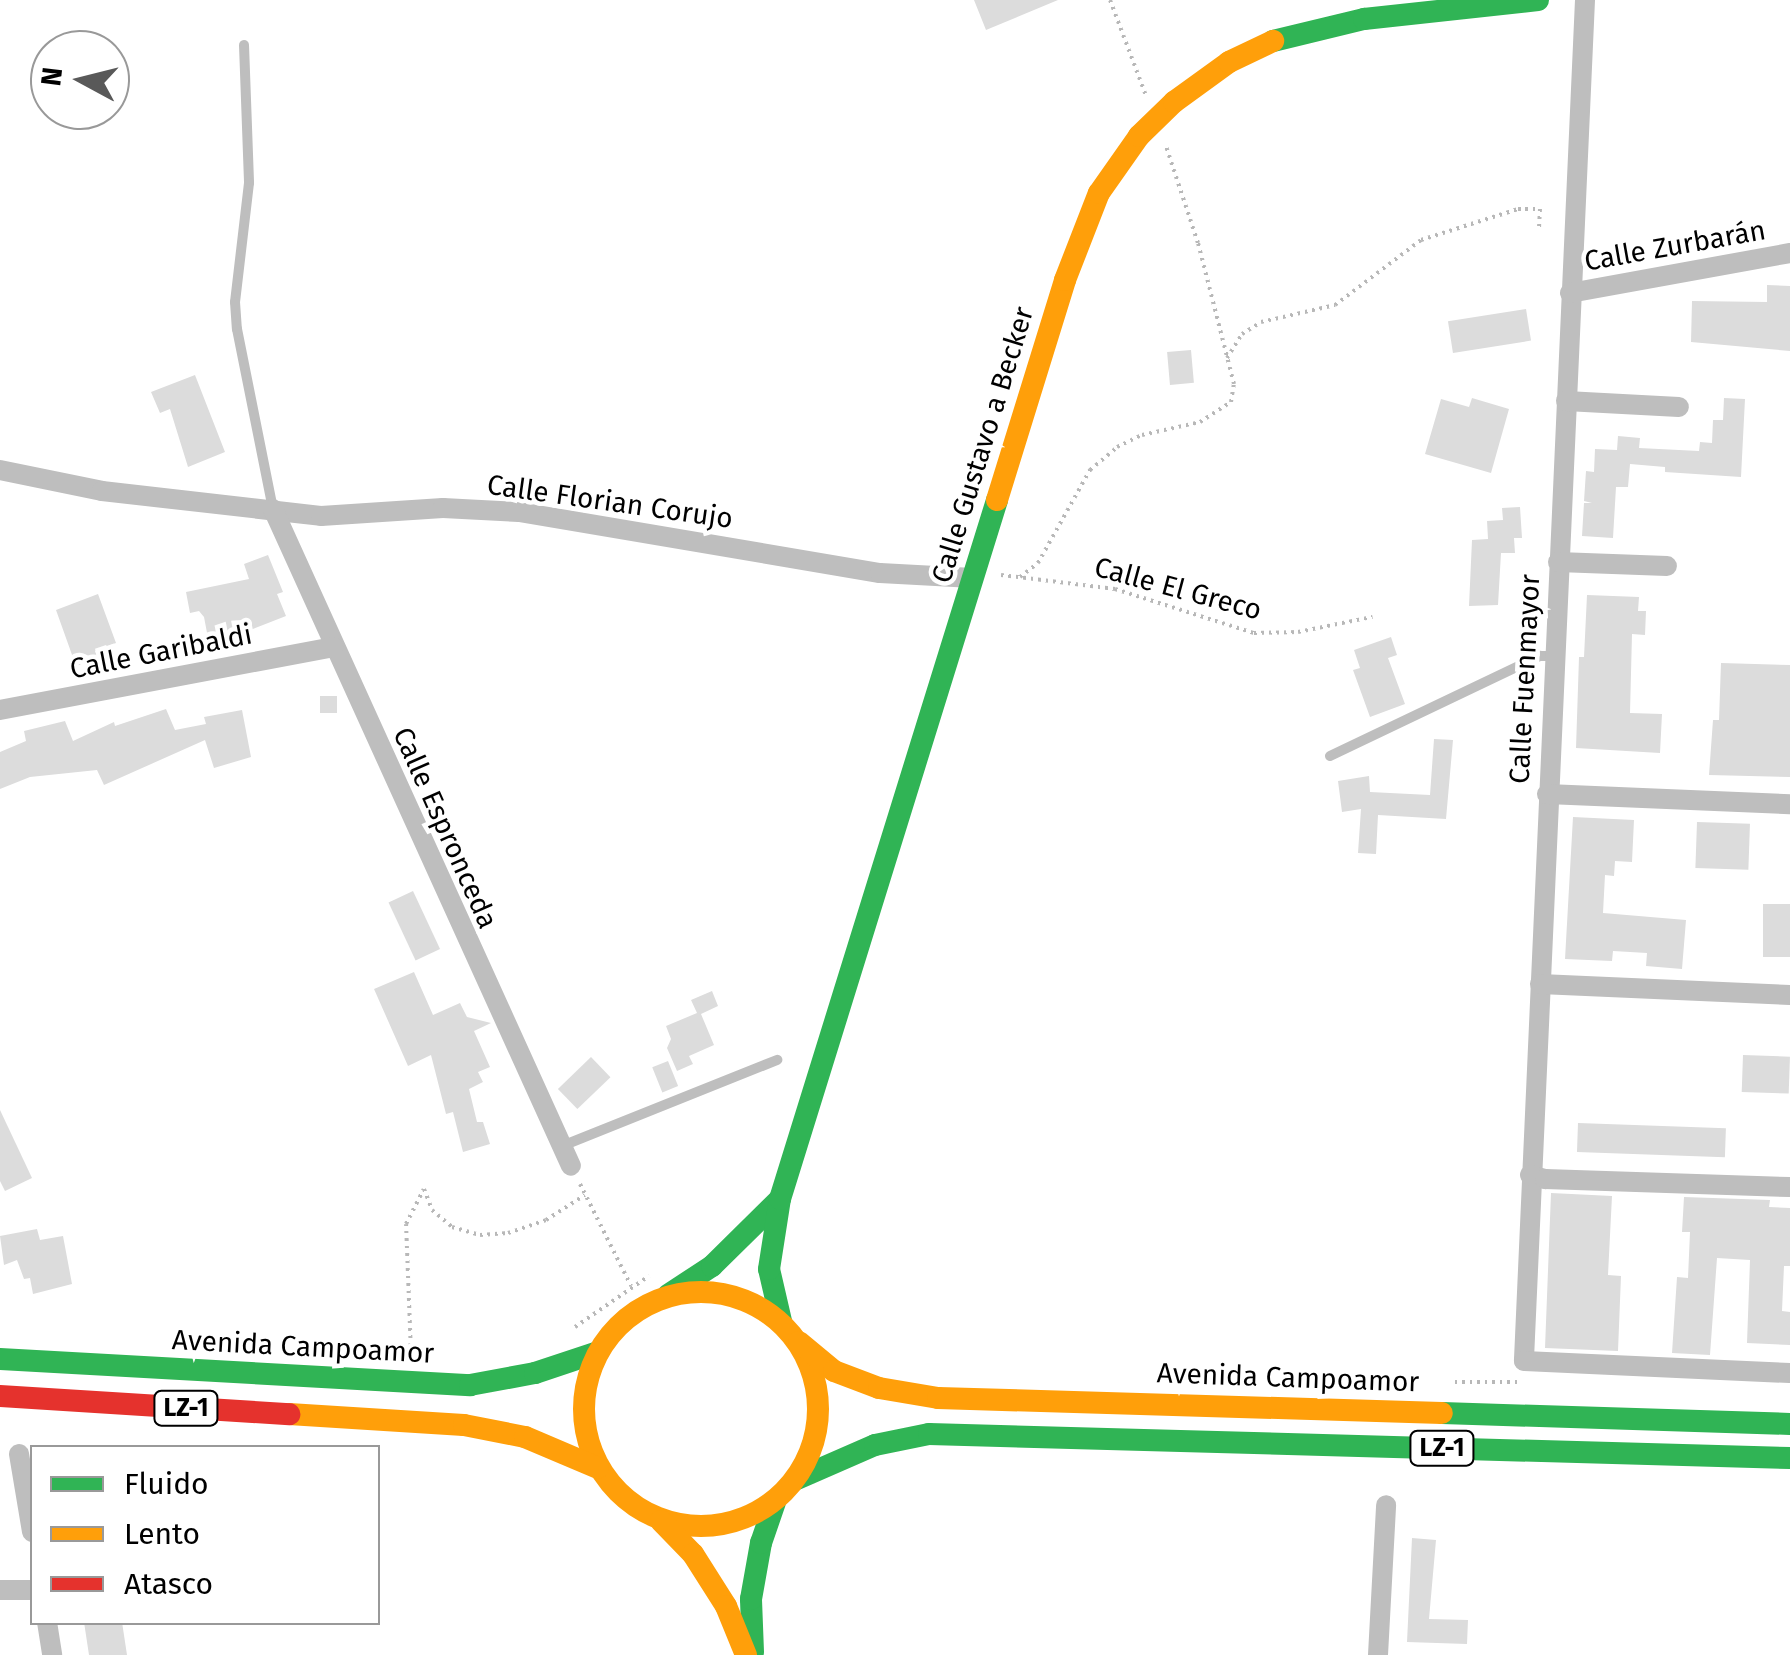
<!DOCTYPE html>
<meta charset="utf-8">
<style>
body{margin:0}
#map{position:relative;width:1790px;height:1655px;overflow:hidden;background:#fff;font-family:"Fira Sans",sans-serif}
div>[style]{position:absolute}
.building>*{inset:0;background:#dcdcdc;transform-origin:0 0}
.path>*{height:4px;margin-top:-2px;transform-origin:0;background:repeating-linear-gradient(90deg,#b8b8b8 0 2.5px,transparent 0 7.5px)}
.lane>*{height:10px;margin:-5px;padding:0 5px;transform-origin:5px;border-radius:5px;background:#bebebe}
.street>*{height:20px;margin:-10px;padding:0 10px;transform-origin:10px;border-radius:10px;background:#bebebe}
.fast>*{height:22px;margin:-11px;padding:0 11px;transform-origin:11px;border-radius:11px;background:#30b455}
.slow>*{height:22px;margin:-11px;padding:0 11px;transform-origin:11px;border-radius:11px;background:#ff9f0a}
.slow>.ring{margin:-11px;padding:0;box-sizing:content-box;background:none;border:22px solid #ff9f0a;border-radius:50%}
.jam>*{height:22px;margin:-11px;padding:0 11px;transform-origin:11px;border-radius:11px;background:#e5322d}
span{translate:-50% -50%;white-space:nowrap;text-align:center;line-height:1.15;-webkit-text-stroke:9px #fff;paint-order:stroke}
.shield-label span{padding:2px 8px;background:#fff;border:2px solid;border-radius:8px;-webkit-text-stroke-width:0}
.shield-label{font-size:25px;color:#000;font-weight:700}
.street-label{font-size:28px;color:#000}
.legend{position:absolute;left:30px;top:1445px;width:350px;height:180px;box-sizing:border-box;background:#fff;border:2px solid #999;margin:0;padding:12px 18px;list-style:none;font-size:30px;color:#000}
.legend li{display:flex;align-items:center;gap:20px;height:50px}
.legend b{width:50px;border:2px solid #999}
.north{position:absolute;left:30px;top:30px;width:100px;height:100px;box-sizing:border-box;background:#fff;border:2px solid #999;border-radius:50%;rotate:277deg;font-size:28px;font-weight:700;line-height:40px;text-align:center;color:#000}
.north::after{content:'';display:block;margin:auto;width:35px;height:45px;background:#595959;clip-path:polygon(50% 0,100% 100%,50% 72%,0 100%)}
</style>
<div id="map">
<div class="building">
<div style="clip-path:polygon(974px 0,1058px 0,986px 30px)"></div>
<div style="clip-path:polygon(1767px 285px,1790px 286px,1790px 351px,1691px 342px,1692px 301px,1767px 302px)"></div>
<div style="left:1526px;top:309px;width:32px;height:79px;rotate:81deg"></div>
<div style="left:1191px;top:350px;width:33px;height:24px;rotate:85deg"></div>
<div style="clip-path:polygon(195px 375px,225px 452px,188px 467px,170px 409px,160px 413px,151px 392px)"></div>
<div style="clip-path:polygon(1472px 398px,1509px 409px,1491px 473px,1425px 454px,1441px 399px,1469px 407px)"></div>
<div style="clip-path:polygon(1724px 398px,1745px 399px,1741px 477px,1665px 472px,1665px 467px,1630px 464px,1628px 487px,1616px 487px,1613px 538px,1582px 536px,1584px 503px,1592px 503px,1584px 501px,1586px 471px,1594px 472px,1595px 449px,1617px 450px,1618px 436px,1640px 438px,1639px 448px,1699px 451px,1700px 442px,1712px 443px,1713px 420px,1723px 420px)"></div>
<div style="clip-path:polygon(1520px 507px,1522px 538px,1514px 538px,1515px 553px,1501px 553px,1498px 605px,1469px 606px,1472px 540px,1488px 539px,1487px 521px,1503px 520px,1502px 508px)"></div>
<div style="clip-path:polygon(268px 555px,283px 592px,277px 594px,286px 616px,235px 636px,234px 632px,208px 638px,204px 617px,199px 611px,190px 613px,186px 592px,249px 579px,244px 564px)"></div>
<div style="clip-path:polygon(98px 594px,116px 643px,95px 651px,98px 659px,76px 666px,56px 610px)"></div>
<div style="clip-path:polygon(1587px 595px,1639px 597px,1638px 611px,1646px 611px,1645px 635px,1632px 634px,1630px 713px,1662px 714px,1660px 753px,1576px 748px,1579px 657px,1584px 657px)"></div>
<div style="clip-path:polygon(1391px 637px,1397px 655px,1388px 658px,1405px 704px,1370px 717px,1353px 670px,1360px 668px,1354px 650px)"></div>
<div style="clip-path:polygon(1721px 663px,1790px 665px,1790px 777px,1709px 775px,1713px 720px,1719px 720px)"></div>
<div style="left:320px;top:696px;width:17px;height:17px"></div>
<div style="clip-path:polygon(166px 709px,175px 730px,206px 724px,204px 717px,242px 710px,251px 757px,214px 768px,205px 740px,104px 785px,97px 770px,30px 777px,0 789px,0 752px,26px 741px,24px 731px,65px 721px,73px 741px,114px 722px,115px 726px)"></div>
<div style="clip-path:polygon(1434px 739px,1453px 740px,1446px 819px,1378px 815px,1376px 854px,1358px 853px,1361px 809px,1342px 812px,1338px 781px,1369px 776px,1370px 792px,1430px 795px)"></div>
<div style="clip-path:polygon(1573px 817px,1634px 820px,1632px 862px,1615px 861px,1614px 876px,1605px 875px,1603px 913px,1686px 920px,1682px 969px,1646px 966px,1647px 953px,1613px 951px,1612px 961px,1565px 959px)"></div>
<div style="left:1697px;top:822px;width:53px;height:46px;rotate:2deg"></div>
<div style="left:413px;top:891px;width:64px;height:27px;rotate:65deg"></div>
<div style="left:1763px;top:904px;width:27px;height:53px"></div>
<div style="clip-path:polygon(414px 972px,433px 1015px,460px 1003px,467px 1017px,491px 1023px,474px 1031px,490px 1067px,478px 1072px,483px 1082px,469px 1089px,477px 1122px,483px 1122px,490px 1144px,463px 1152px,453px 1112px,446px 1114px,431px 1055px,408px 1066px,374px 989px)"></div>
<div style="clip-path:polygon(712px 991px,718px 1006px,701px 1014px,714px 1045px,689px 1056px,693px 1064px,677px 1071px,667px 1048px,671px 1039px,666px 1026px,697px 1013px,691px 1000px)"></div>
<div style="left:1743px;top:1055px;width:47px;height:37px;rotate:2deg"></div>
<div style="left:591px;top:1057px;width:28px;height:46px;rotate:46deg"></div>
<div style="left:668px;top:1061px;width:27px;height:17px;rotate:68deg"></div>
<div style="clip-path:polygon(0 1110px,32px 1178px,5px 1191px,0 1181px)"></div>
<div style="left:1578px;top:1123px;width:148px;height:29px;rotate:2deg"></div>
<div style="clip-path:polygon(1551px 1193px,1612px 1196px,1608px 1275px,1621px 1276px,1618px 1351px,1545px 1348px)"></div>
<div style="clip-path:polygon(1684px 1197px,1770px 1200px,1769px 1207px,1790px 1208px,1790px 1266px,1784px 1266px,1782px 1311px,1790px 1312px,1790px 1345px,1747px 1343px,1750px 1260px,1717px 1258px,1710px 1355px,1672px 1353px,1677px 1277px,1688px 1278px,1690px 1232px,1682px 1232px)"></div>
<div style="clip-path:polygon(37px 1229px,40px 1240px,63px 1236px,72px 1284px,33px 1294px,30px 1278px,24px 1279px,17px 1260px,4px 1265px,0 1236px)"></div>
<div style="clip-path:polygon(1412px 1538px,1436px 1540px,1429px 1619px,1468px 1620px,1467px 1644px,1407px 1642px)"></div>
<div style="clip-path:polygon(84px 1622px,122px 1622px,127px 1655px,89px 1655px)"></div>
</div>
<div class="path">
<div style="left:1110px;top:0;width:103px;rotate:69.4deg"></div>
<div style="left:1227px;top:358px;width:28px;rotate:-58deg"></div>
<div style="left:1242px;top:334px;width:22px;rotate:-32deg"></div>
<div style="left:1261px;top:322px;width:76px;rotate:-12.9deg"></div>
<div style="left:1335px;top:305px;width:108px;rotate:-37.1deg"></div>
<div style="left:1421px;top:240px;width:102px;rotate:-17.7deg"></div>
<div style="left:1518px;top:209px;width:22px"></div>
<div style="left:1540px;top:209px;width:18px;rotate:93deg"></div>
<div style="left:1001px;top:575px;width:115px;rotate:7deg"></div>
<div style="left:1115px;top:589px;width:146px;rotate:17.6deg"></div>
<div style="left:1254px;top:633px;width:44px;rotate:-1.3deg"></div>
<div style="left:1298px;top:632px;width:76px;rotate:-11.5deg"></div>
<div style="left:1020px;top:577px;width:23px;rotate:-38deg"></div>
<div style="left:1038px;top:563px;width:107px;rotate:-60.8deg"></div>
<div style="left:1090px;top:470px;width:35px;rotate:-40deg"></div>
<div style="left:1117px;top:447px;width:28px;rotate:-26deg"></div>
<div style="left:1142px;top:435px;width:59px;rotate:-12.6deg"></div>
<div style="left:1200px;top:422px;width:37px;rotate:-33deg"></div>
<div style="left:1231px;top:402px;width:18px;rotate:-81deg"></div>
<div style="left:1234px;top:384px;width:146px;rotate:-104.3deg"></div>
<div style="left:1198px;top:243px;width:102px;rotate:-108.3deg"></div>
<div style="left:580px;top:1184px;width:114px;rotate:63.4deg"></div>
<div style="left:575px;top:1327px;width:90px;rotate:-34.6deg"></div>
<div style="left:411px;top:1353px;width:129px;rotate:-92.2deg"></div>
<div style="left:406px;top:1224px;width:39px;rotate:-63deg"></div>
<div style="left:424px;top:1189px;width:22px;rotate:69deg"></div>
<div style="left:432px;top:1210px;width:26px;rotate:40deg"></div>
<div style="left:452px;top:1227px;width:29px;rotate:16deg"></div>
<div style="left:480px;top:1235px;width:28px;rotate:-4deg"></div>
<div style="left:508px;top:1233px;width:40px;rotate:-18.9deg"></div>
<div style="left:546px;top:1220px;width:46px;rotate:-32.7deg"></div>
<div style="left:1455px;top:1382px;width:65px"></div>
</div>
<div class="lane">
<div style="left:244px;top:45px;width:138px;rotate:87.9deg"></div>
<div style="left:249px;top:183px;width:120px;rotate:96.7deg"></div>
<div style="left:235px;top:302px;width:27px;rotate:86deg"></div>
<div style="left:237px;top:329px;width:184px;rotate:78.7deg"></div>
<div style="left:1330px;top:756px;width:233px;rotate:-25.5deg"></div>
<div style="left:1540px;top:656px;width:13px"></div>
<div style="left:562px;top:1146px;width:232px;rotate:-21.8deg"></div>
</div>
<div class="street">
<div style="left:1585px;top:0;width:1362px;rotate:92.57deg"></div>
<div style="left:1524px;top:1361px;width:266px;rotate:2.6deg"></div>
<div style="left:1570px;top:293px;width:224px;rotate:-10.3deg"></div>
<div style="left:1566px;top:401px;width:113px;rotate:3deg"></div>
<div style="left:0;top:470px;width:104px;rotate:11.6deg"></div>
<div style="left:102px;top:491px;width:220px;rotate:6.5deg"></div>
<div style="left:321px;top:516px;width:122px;rotate:-3.8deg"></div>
<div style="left:443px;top:508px;width:76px;rotate:3deg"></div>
<div style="left:519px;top:512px;width:366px;rotate:9.6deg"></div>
<div style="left:880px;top:573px;width:93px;rotate:3.1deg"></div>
<div style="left:273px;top:509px;width:721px;rotate:65.6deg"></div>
<div style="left:1558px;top:562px;width:109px;rotate:2.1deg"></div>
<div style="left:0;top:710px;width:339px;rotate:-10.7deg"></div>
<div style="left:1547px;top:794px;width:243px;rotate:2.4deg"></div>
<div style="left:1540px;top:984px;width:250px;rotate:2.5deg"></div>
<div style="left:1530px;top:1175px;width:16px;rotate:15deg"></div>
<div style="left:1545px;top:1179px;width:245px;rotate:1.9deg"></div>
<div style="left:19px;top:1454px;width:79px;rotate:80.5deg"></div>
<div style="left:0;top:1590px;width:32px"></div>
<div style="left:47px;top:1622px;width:33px;rotate:81deg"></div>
<div style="left:1378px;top:1655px;width:150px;rotate:-86.9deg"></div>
</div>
<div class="fast">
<div style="left:1273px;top:41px;width:94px;rotate:-13.6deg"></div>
<div style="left:1364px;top:19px;width:175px;rotate:-6.2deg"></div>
<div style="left:668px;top:1295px;width:53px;rotate:-33.4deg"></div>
<div style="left:712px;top:1266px;width:95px;rotate:-44.6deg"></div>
<div style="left:781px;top:1321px;width:53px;rotate:-103deg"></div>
<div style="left:769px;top:1269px;width:71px;rotate:-81.1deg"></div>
<div style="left:780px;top:1199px;width:732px;rotate:-72.75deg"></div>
<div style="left:0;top:1359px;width:471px;rotate:3.2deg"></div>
<div style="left:470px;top:1385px;width:66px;rotate:-10.5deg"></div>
<div style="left:535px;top:1373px;width:66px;rotate:-18.4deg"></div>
<div style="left:1442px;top:1413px;width:348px;rotate:1.8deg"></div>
<div style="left:797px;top:1479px;width:85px;rotate:-23.6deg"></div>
<div style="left:875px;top:1445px;width:55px;rotate:-11.5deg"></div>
<div style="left:929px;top:1434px;width:861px;rotate:1.6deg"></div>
<div style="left:753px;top:1652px;width:53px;rotate:-92.2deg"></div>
<div style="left:751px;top:1599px;width:57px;rotate:-79.9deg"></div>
<div style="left:761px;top:1543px;width:43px;rotate:-71.1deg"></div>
</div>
<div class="slow">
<div style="left:997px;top:500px;width:230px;rotate:-72.8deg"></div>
<div style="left:1065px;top:280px;width:93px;rotate:-68.7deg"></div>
<div style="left:1099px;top:193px;width:70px;rotate:-54.9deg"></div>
<div style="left:1139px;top:136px;width:49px;rotate:-44.2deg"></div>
<div style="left:1174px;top:102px;width:68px;rotate:-36deg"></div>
<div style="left:1229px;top:62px;width:49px;rotate:-25.5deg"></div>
<div class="ring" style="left:584px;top:1292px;width:212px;height:212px"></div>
<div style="left:799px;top:1342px;width:45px;rotate:39.6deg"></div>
<div style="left:834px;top:1371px;width:48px;rotate:20.7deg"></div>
<div style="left:879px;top:1388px;width:60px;rotate:9.6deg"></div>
<div style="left:938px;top:1398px;width:504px;rotate:1.7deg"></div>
<div style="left:289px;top:1414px;width:175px;rotate:3.6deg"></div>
<div style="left:464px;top:1425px;width:62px;rotate:11.1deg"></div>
<div style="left:525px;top:1437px;width:79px;rotate:23deg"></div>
<div style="left:661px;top:1521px;width:46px;rotate:45.9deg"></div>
<div style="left:693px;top:1554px;width:62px;rotate:57.6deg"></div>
<div style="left:726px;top:1606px;width:53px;rotate:67.8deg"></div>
</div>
<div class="jam">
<div style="left:0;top:1396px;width:290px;rotate:3.6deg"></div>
</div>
<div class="shield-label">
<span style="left:186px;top:1408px">LZ-1</span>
<span style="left:1442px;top:1448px">LZ-1</span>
</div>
<div class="street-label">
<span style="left:1675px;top:246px;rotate:-10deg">Calle Zurbarán</span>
<span style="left:983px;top:445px;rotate:-73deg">Calle Gustavo a Becker</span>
<span style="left:610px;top:502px;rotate:8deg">Calle Florian Corujo</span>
<span style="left:1178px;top:589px;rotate:15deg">Calle El Greco</span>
<span style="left:161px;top:652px;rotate:-11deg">Calle Garibaldi</span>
<span style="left:1525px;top:679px;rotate:-87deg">Calle Fuenmayor</span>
<span style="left:445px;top:828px;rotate:66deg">Calle Espronceda</span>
<span style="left:303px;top:1347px;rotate:3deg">Avenida Campoamor</span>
<span style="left:1288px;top:1378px;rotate:2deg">Avenida Campoamor</span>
</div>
<ul class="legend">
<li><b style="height:12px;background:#30b455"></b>Fluido</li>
<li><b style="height:12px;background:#ff9f0a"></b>Lento</li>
<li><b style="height:12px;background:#e5322d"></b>Atasco</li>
</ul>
<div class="north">N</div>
</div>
